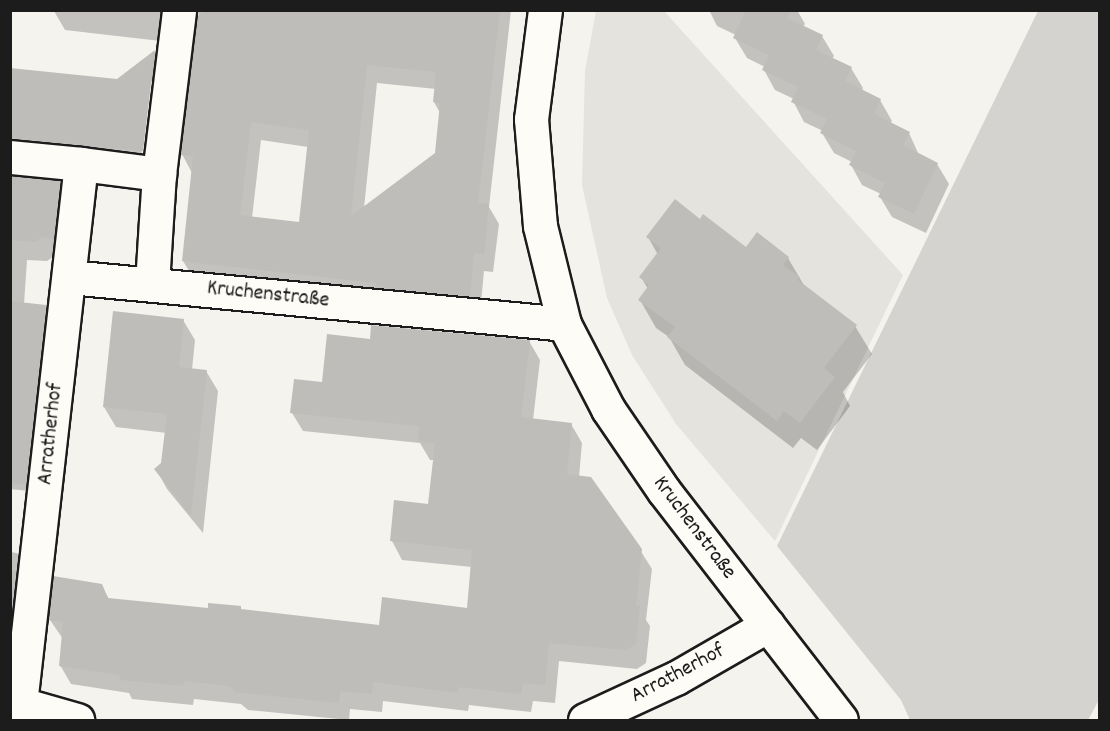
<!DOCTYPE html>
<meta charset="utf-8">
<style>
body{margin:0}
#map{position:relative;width:1110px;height:731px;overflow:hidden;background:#f4f3ee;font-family:Dekko,sans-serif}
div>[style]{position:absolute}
.built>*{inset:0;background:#e4e3de}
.green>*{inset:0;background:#d4d3cf}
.shadow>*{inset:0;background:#0003}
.building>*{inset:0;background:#bebdba}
.roads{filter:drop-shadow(2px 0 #1c1c1c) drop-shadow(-2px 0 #1c1c1c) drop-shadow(0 2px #1c1c1c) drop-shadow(0 -2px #1c1c1c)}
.minor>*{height:33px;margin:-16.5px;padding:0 16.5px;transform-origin:16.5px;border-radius:16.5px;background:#fdfcf7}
span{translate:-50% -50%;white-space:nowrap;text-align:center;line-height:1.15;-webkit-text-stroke:4.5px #fdfcf7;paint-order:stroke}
.street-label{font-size:22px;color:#1c1c1c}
.frame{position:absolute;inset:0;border:12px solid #1c1c1c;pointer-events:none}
</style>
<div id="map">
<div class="built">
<div style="clip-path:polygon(596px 11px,664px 11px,903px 275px,775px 541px,676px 424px,632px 355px,607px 298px,582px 185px,585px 71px)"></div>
</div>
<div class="green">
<div style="clip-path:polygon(1038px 11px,1099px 11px,1099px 700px,1088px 720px,910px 720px,901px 700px,777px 546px)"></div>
</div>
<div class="shadow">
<div style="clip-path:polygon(46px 10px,186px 10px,169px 42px,65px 30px,54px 11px)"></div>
<div style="clip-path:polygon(evenodd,195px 10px,511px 10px,489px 207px,499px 224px,493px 272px,484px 271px,480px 314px,194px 279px,183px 261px,192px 173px,182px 154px,199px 12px,195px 10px,377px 83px,436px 89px,434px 102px,440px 113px,437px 154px,364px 208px,377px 83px,195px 10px,261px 140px,308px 147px,300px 224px,252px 218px,261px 140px)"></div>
<div style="clip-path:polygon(709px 10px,797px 10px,805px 24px,803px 27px,822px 36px,834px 56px,832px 59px,851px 68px,863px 88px,862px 91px,880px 100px,892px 121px,890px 124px,909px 133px,919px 155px,937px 164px,949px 184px,926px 233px,892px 217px,880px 197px,881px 194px,862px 185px,851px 165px,852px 162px,834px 153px,822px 133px,823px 131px,804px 122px,793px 101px,794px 99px,775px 90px,764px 70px,765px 67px,747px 58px,735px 38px,736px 35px,717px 26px)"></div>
<div style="clip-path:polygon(evenodd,155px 52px,166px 71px,154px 170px,10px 162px,10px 70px,118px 81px,155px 52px,150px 82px,153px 82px,144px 158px,141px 158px,150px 82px)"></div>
<div style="clip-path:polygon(10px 176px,59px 182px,71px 202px,64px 258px,53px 257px,47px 261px,27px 260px,24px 304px,45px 307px,57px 327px,38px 492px,10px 489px)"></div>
<div style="clip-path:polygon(700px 221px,746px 249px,788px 258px,805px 287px,855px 326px,872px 354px,843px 392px,850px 406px,817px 450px,801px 438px,793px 448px,685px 365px,669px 337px,656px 328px,640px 300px,648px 289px,641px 277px,658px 255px,648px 237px)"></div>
<div style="clip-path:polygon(183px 320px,195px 340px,192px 370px,206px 371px,218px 391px,203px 533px,167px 489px,156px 469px,162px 464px,167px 433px,116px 427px,104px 407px)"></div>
<div style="clip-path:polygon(371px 340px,529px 341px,540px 360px,533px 420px,571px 424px,582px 443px,579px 477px,640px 550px,652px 569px,646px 620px,650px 626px,646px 663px,637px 669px,559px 661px,555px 703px,533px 701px,531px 712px,469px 705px,468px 711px,383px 701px,382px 712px,350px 709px,349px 720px,248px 710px,241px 704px,194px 699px,193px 705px,132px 699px,129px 693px,71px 684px,60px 665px,63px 639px,50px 620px,101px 586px,109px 599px,380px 627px,468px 610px,472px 567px,402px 560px,392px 541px,429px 505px,435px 460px,430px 460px,420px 443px,303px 431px,292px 413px)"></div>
<div style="clip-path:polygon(10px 552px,17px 553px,29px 573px,22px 636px,10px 635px)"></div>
</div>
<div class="building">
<div style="clip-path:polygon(evenodd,205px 10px,500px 10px,478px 203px,489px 204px,484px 254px,474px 253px,470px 296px,375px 287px,376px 283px,182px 261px,193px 156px,180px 155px,197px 17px,205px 10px,367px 65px,436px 72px,433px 102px,440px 103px,435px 153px,351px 216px,367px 65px,205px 10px,251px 122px,309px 130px,299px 222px,240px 215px,251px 122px)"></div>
<div style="clip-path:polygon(746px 10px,791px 10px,787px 18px,823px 35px,816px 50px,852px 67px,845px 81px,881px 99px,874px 114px,910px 132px,903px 145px,938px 163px,914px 214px,878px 197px,885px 183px,849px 165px,856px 151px,820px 133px,827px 119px,791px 102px,798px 87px,762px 70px,769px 55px,733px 38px)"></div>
<div style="clip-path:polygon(155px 50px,143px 151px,10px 138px,10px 68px,117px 79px)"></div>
<div style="clip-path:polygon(10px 176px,60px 181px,54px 239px,41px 237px,36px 242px,10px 240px)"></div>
<div style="clip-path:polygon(675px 199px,700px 219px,703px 214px,746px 247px,757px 232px,789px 257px,783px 265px,800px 277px,798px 280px,857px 325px,824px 368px,835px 377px,800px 423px,784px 411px,777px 421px,667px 337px,675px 327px,638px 300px,649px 285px,639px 277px,661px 248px,646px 237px)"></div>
<div style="clip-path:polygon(10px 301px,46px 305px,26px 484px,10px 483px)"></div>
<div style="clip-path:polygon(113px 311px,184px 319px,179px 367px,207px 370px,191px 516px,154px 469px,161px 463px,167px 414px,103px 407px)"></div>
<div style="clip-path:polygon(371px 325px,530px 340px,521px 417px,572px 423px,567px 474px,591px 477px,642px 549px,636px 605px,640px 606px,636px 644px,626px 650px,549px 643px,545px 685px,523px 683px,521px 694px,458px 687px,458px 693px,373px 682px,372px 694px,340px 691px,339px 703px,236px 692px,229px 686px,184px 681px,183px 686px,120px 680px,120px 675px,59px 666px,63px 622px,48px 620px,53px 576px,102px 584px,108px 598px,208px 608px,208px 603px,241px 606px,241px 609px,379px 625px,382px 597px,467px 608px,472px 550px,390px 541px,394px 500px,428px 504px,435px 443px,418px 441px,419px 426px,290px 413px,294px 379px,322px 382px,327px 334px,370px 339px)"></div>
<div style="clip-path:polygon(10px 571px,16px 571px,11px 616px,10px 616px)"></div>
</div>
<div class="roads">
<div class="minor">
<div style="left:545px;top:10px;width:110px;rotate:97.3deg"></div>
<div style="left:531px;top:119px;width:107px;rotate:85.2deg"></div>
<div style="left:540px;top:226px;width:101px;rotate:76.2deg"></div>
<div style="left:564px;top:324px;width:96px;rotate:62.6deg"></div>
<div style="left:608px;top:409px;width:99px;rotate:55.7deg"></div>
<div style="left:664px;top:491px;width:289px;rotate:52.3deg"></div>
<div style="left:10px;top:157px;width:71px;rotate:5.6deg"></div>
<div style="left:69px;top:277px;width:497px;rotate:5.4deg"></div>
<div style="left:152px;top:284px;width:110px;rotate:-86.4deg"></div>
<div style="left:10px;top:701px;width:70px;rotate:15.8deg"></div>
<div style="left:20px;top:704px;width:543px;rotate:-83.56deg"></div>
<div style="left:81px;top:164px;width:79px;rotate:7.3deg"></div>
<div style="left:159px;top:174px;width:165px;rotate:-83deg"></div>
<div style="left:585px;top:720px;width:100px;rotate:-24.8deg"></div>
<div style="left:676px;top:678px;width:106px;rotate:-29.9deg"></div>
</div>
</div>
<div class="street-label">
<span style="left:268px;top:295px;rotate:6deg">Kruchenstraße</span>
<span style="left:51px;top:434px;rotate:-84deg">Arratherhof</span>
<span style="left:694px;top:528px;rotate:53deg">Kruchenstraße</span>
<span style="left:678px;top:674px;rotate:-28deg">Arratherhof</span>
</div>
<div class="frame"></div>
</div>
